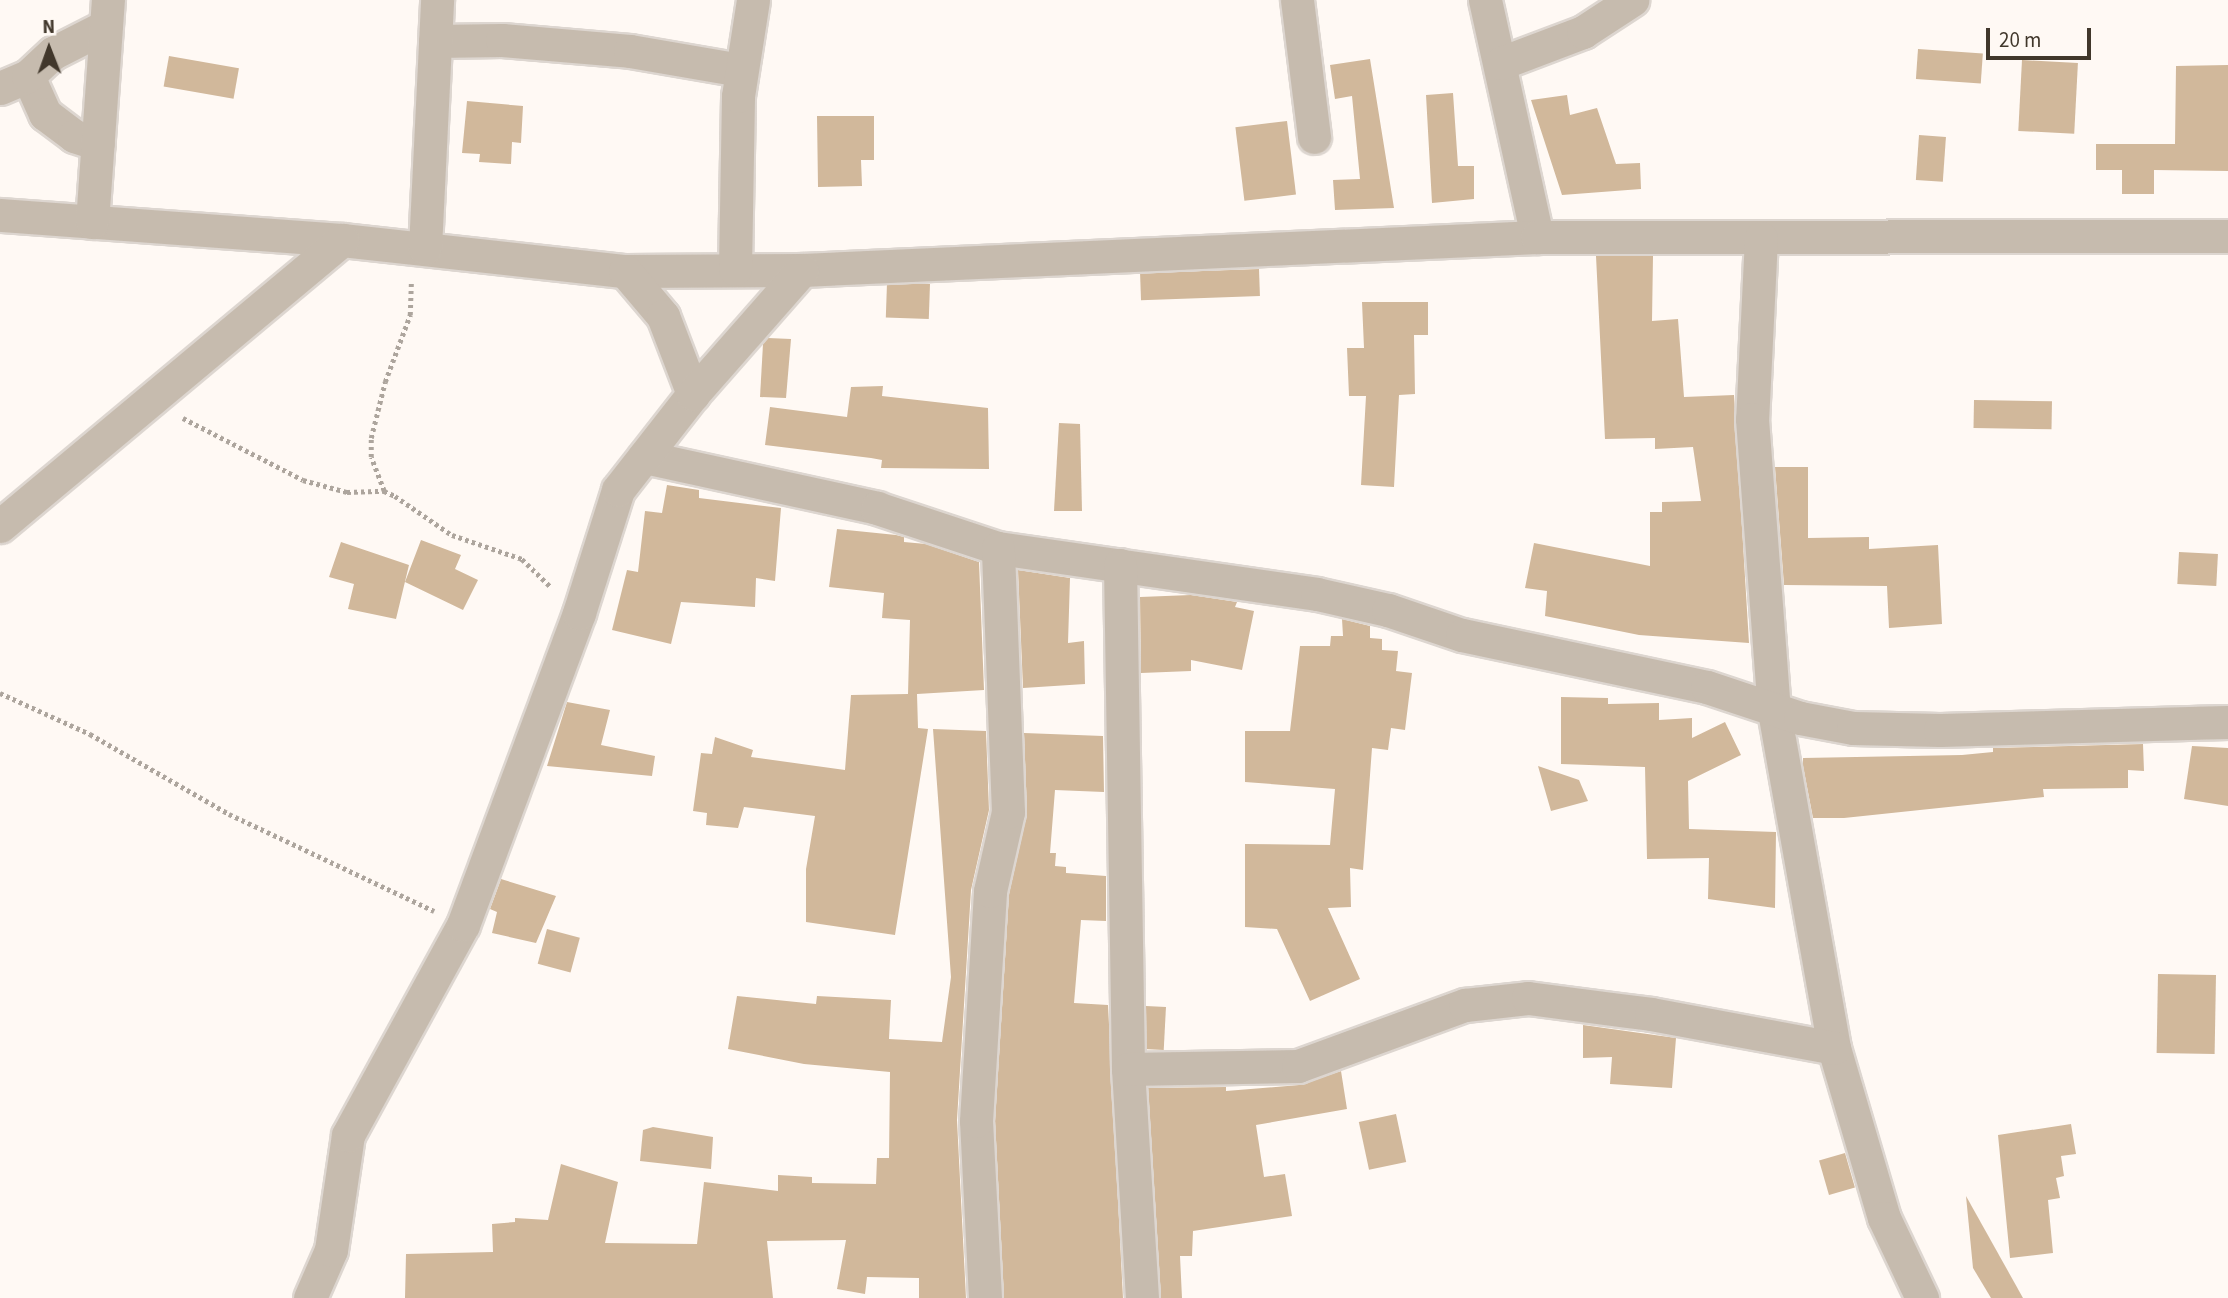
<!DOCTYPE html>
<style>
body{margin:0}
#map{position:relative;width:2228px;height:1298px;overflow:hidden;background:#fff9f4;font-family:"Source Sans 3",sans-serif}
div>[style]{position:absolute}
.building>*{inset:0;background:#d1b89b;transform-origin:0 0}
.path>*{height:4.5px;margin-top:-2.25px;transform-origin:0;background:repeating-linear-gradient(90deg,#ada59d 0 3.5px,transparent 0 7px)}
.roads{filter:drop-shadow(2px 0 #ddd6d0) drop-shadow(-2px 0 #ddd6d0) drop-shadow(0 2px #ddd6d0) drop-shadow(0 -2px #ddd6d0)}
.street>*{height:33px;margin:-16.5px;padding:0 16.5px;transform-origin:16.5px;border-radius:16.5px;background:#c6bbae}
span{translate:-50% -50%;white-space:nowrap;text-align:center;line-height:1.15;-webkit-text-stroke:5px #fff9f4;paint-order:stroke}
.north{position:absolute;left:14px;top:14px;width:70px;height:70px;-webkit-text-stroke:5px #fff9f4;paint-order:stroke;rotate:359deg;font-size:19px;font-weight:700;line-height:28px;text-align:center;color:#41372b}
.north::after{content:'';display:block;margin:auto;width:24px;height:32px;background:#41372b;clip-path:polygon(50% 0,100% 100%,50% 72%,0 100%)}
.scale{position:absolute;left:1986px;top:28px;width:105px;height:32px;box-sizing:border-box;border:4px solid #41372b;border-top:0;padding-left:9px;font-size:21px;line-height:24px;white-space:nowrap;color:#41372b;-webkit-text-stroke:5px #fff9f4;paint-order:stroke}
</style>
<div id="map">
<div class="building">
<div style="left:1918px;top:49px;width:65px;height:30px;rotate:4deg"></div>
<div style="left:169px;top:56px;width:71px;height:31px;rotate:10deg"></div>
<div style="clip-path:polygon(1370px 59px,1394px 208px,1335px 210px,1333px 180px,1360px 179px,1352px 96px,1335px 99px,1330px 65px)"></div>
<div style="left:2022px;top:60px;width:56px;height:71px;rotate:3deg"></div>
<div style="clip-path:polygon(2228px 65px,2228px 171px,2154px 170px,2154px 194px,2122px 194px,2122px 170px,2096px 170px,2096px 144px,2175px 144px,2176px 66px)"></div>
<div style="clip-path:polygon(1453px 93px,1458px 166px,1474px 166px,1474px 199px,1432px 203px,1426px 95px)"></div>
<div style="clip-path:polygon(1567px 95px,1570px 115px,1597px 108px,1616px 164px,1640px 163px,1641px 189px,1562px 195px,1531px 100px)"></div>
<div style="clip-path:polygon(467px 101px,523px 106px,521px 143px,512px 142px,511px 164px,479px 162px,480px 154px,462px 153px)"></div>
<div style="clip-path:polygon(817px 116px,874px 116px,874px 160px,861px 160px,862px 186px,818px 187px)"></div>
<div style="left:1287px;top:121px;width:74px;height:52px;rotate:83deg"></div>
<div style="left:1919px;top:135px;width:27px;height:45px;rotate:4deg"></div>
<div style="clip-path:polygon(1596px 256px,1653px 256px,1652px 321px,1678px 319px,1684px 397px,1734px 395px,1749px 643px,1639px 635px,1545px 616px,1547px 591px,1525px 588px,1534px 543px,1650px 566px,1650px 512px,1662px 512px,1662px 502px,1701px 501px,1693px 447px,1655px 449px,1655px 438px,1605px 439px)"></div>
<div style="left:1259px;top:269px;width:27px;height:119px;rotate:88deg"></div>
<div style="left:930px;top:284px;width:35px;height:43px;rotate:92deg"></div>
<div style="clip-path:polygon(1362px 302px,1428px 302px,1428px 335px,1414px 335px,1415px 394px,1399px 395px,1394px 487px,1361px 485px,1366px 396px,1349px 396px,1347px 348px,1364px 348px)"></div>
<div style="clip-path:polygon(768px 338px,791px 339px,786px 398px,760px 397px,763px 344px)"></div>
<div style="clip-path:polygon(883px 386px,882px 396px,988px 408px,989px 469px,881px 468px,882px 460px,871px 458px,765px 445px,770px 407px,847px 417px,851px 387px)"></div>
<div style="left:1974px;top:400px;width:78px;height:28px;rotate:1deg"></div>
<div style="clip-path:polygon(1059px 423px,1080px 424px,1082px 511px,1054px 511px)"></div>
<div style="clip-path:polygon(1775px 467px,1808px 467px,1808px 538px,1869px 537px,1869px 549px,1938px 545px,1942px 624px,1889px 628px,1887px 586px,1784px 585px)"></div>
<div style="clip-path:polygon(667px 485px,699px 490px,699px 498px,781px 508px,775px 581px,756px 578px,755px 607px,681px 602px,671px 644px,612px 630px,627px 570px,638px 572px,645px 511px,662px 513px)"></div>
<div style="clip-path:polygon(837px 529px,896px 535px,904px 537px,904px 542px,926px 544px,979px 562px,984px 690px,917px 694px,918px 728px,928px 729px,895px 935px,806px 922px,806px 869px,815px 816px,744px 807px,738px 828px,706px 825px,707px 813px,693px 811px,701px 753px,712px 754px,715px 737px,753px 750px,751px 757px,845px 770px,851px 695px,908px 694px,910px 620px,882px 618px,884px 593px,829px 587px)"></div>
<div style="clip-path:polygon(421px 540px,461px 555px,455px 569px,478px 580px,463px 610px,405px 582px)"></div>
<div style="clip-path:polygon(341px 542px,409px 565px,396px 619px,348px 609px,354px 584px,329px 577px)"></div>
<div style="left:2179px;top:552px;width:39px;height:32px;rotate:3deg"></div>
<div style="clip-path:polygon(1018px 570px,1070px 578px,1068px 643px,1084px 641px,1085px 684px,1023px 688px)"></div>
<div style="clip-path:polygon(1191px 595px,1237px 602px,1235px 607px,1254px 611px,1242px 670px,1191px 660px,1191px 671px,1141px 673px,1140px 597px)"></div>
<div style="clip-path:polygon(1342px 619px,1370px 626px,1370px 638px,1382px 639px,1382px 650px,1398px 651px,1396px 671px,1412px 673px,1405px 730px,1391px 728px,1388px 750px,1372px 748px,1363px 870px,1350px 868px,1351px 907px,1328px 908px,1360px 979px,1310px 1001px,1277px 929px,1245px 927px,1245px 844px,1330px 845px,1335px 789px,1245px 782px,1245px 731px,1290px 731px,1300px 646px,1330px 646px,1331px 636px,1343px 636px)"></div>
<div style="clip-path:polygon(1561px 697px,1608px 698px,1608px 704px,1659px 703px,1659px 720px,1692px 718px,1692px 738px,1725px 722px,1741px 755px,1688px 781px,1689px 829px,1776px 832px,1775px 908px,1708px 899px,1709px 858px,1647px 859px,1645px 767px,1561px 764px)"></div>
<div style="clip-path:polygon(567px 702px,610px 710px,601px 745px,655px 756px,652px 776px,547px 766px)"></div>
<div style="clip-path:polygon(933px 729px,986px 731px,989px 810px,971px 890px,957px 1120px,966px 1298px,919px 1298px,919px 1278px,867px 1277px,865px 1294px,837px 1289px,846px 1240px,767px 1241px,773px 1298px,405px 1298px,406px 1254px,493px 1252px,492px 1224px,515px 1222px,515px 1218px,548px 1220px,561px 1164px,618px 1182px,605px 1243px,697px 1244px,704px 1182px,778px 1191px,778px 1175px,812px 1177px,812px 1183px,876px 1184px,877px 1158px,889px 1158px,890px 1072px,804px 1064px,728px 1049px,737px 996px,816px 1004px,817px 996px,891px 1000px,889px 1039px,942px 1042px,951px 977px)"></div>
<div style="clip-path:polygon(1024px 733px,1103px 736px,1104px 792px,1055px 790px,1050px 853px,1056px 853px,1055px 866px,1066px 867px,1066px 873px,1106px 876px,1106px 921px,1081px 920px,1074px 1003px,1108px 1005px,1123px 1298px,1004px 1298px,995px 1121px,1009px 894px,1027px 812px)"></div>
<div style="clip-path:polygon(2143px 744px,2144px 771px,2128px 770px,2128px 788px,2043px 789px,2044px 797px,1844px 818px,1813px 818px,1803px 766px,1803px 758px,1962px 755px,1993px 752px,1993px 748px)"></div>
<div style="clip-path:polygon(2192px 746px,2228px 748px,2228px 806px,2184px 799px)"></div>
<div style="clip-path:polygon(1538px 766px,1579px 780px,1588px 801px,1551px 811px)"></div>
<div style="clip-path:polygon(501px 879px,556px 896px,536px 943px,492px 933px,497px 912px,490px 909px)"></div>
<div style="left:547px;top:929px;width:34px;height:36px;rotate:15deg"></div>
<div style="left:2158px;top:974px;width:58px;height:79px;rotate:1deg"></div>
<div style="left:1146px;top:1006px;width:20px;height:43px;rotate:3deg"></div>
<div style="clip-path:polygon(1583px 1025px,1676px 1038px,1672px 1088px,1610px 1084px,1612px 1057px,1583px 1058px)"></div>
<div style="clip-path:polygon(1341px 1071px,1347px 1109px,1256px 1125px,1264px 1177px,1285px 1174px,1292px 1216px,1193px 1231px,1192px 1256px,1180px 1256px,1182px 1298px,1161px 1298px,1148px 1088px,1226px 1087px,1226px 1091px,1299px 1085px)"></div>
<div style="left:1396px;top:1114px;width:49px;height:38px;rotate:78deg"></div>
<div style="clip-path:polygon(2071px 1124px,2076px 1154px,2061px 1156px,2064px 1176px,2056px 1178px,2060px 1198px,2048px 1200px,2053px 1253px,2010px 1258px,1998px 1135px)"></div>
<div style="clip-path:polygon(653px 1127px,713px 1137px,711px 1169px,640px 1161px,643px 1130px)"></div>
<div style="left:1845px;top:1153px;width:36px;height:27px;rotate:74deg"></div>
<div style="clip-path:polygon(1966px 1196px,2023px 1298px,1991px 1298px,1973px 1268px)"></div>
</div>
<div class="path">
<div style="left:183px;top:418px;width:135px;rotate:27.3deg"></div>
<div style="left:303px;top:480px;width:46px;rotate:15.3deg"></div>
<div style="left:347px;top:492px;width:37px;rotate:-2deg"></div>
<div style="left:384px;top:491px;width:12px;rotate:24deg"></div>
<div style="left:395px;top:496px;width:69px;rotate:34.4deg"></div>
<div style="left:452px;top:535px;width:74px;rotate:18.9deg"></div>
<div style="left:522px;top:559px;width:40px;rotate:44deg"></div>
<div style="left:384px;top:491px;width:36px;rotate:-111deg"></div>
<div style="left:371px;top:457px;width:19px;rotate:-90deg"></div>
<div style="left:371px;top:438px;width:58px;rotate:-76deg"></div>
<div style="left:385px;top:382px;width:72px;rotate:-69.5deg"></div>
<div style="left:410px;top:315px;width:33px;rotate:-88deg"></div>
<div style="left:0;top:693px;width:99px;rotate:24.5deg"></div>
<div style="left:90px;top:734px;width:160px;rotate:29.9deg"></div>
<div style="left:229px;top:814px;width:227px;rotate:25.3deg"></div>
</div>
<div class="roads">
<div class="street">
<div style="left:1297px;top:0;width:138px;rotate:82.9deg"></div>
<div style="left:1485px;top:0;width:243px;rotate:77.6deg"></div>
<div style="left:435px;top:41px;width:67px;rotate:-0.9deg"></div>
<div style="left:502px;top:40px;width:128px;rotate:4.9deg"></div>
<div style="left:630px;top:51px;width:112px;rotate:9.8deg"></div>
<div style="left:1501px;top:63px;width:88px;rotate:-20.7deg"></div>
<div style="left:1583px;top:32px;width:59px;rotate:-33.1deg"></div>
<div style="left:28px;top:76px;width:42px;rotate:65.9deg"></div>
<div style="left:45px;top:114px;width:36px;rotate:37deg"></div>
<div style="left:74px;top:136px;width:25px;rotate:18deg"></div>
<div style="left:0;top:88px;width:30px;rotate:-23deg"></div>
<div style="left:28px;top:76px;width:34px;rotate:-43deg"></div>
<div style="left:53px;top:53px;width:59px;rotate:-27deg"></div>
<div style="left:0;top:215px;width:343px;rotate:4.2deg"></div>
<div style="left:342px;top:240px;width:285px;rotate:6.3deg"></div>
<div style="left:625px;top:271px;width:177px;rotate:-0.3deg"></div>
<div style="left:802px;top:270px;width:736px;rotate:-2.57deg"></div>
<div style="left:1537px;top:237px;width:691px;rotate:-0.08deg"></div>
<div style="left:92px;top:222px;width:223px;rotate:-85.9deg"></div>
<div style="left:1761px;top:238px;width:181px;rotate:92.8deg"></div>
<div style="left:1752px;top:419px;width:293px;rotate:85.7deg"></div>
<div style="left:1774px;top:711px;width:342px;rotate:79.9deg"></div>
<div style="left:1834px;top:1048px;width:177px;rotate:73.6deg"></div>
<div style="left:1884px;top:1218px;width:89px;rotate:64.6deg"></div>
<div style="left:425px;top:248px;width:248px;rotate:-87.2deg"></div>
<div style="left:735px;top:269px;width:173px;rotate:-89deg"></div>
<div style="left:738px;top:96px;width:97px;rotate:-81.1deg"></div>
<div style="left:625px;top:271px;width:59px;rotate:49.8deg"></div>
<div style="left:663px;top:316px;width:84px;rotate:69deg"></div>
<div style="left:644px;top:457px;width:239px;rotate:12.3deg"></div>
<div style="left:877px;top:508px;width:127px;rotate:18.3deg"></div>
<div style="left:998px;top:548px;width:322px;rotate:8.2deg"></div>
<div style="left:1317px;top:594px;width:73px;rotate:12.7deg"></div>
<div style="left:1388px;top:610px;width:78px;rotate:18.7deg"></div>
<div style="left:1462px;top:635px;width:250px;rotate:12deg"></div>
<div style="left:1707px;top:687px;width:98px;rotate:18.4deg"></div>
<div style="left:1800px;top:718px;width:54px;rotate:10.7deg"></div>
<div style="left:1853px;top:728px;width:87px;rotate:1.3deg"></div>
<div style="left:1940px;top:730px;width:288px;rotate:-1.6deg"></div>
<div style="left:0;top:526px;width:446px;rotate:-39.9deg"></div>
<div style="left:1120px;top:565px;width:504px;rotate:89.09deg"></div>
<div style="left:1128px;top:1069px;width:229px;rotate:86.5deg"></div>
<div style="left:1128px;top:1069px;width:170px;rotate:-1deg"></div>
<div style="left:1298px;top:1066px;width:178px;rotate:-20.1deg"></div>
<div style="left:1465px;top:1005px;width:63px;rotate:-6.3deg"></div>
<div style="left:1528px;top:998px;width:124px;rotate:7.4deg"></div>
<div style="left:1651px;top:1014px;width:186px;rotate:10.5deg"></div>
<div style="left:310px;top:1298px;width:52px;rotate:-66.4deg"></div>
<div style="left:331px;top:1250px;width:116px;rotate:-81.6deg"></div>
<div style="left:348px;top:1135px;width:239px;rotate:-61.3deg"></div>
<div style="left:463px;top:925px;width:333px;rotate:-69.6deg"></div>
<div style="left:579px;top:613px;width:129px;rotate:-72.4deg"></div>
<div style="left:618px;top:490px;width:122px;rotate:-52deg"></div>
<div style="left:693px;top:394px;width:165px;rotate:-48.7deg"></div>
<div style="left:985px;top:1298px;width:177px;rotate:-92.9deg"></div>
<div style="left:976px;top:1121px;width:230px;rotate:-86.5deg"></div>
<div style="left:990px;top:891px;width:81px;rotate:-77.2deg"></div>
<div style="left:1008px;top:812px;width:264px;rotate:-92.2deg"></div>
</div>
</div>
<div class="north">N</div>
<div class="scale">20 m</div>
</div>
